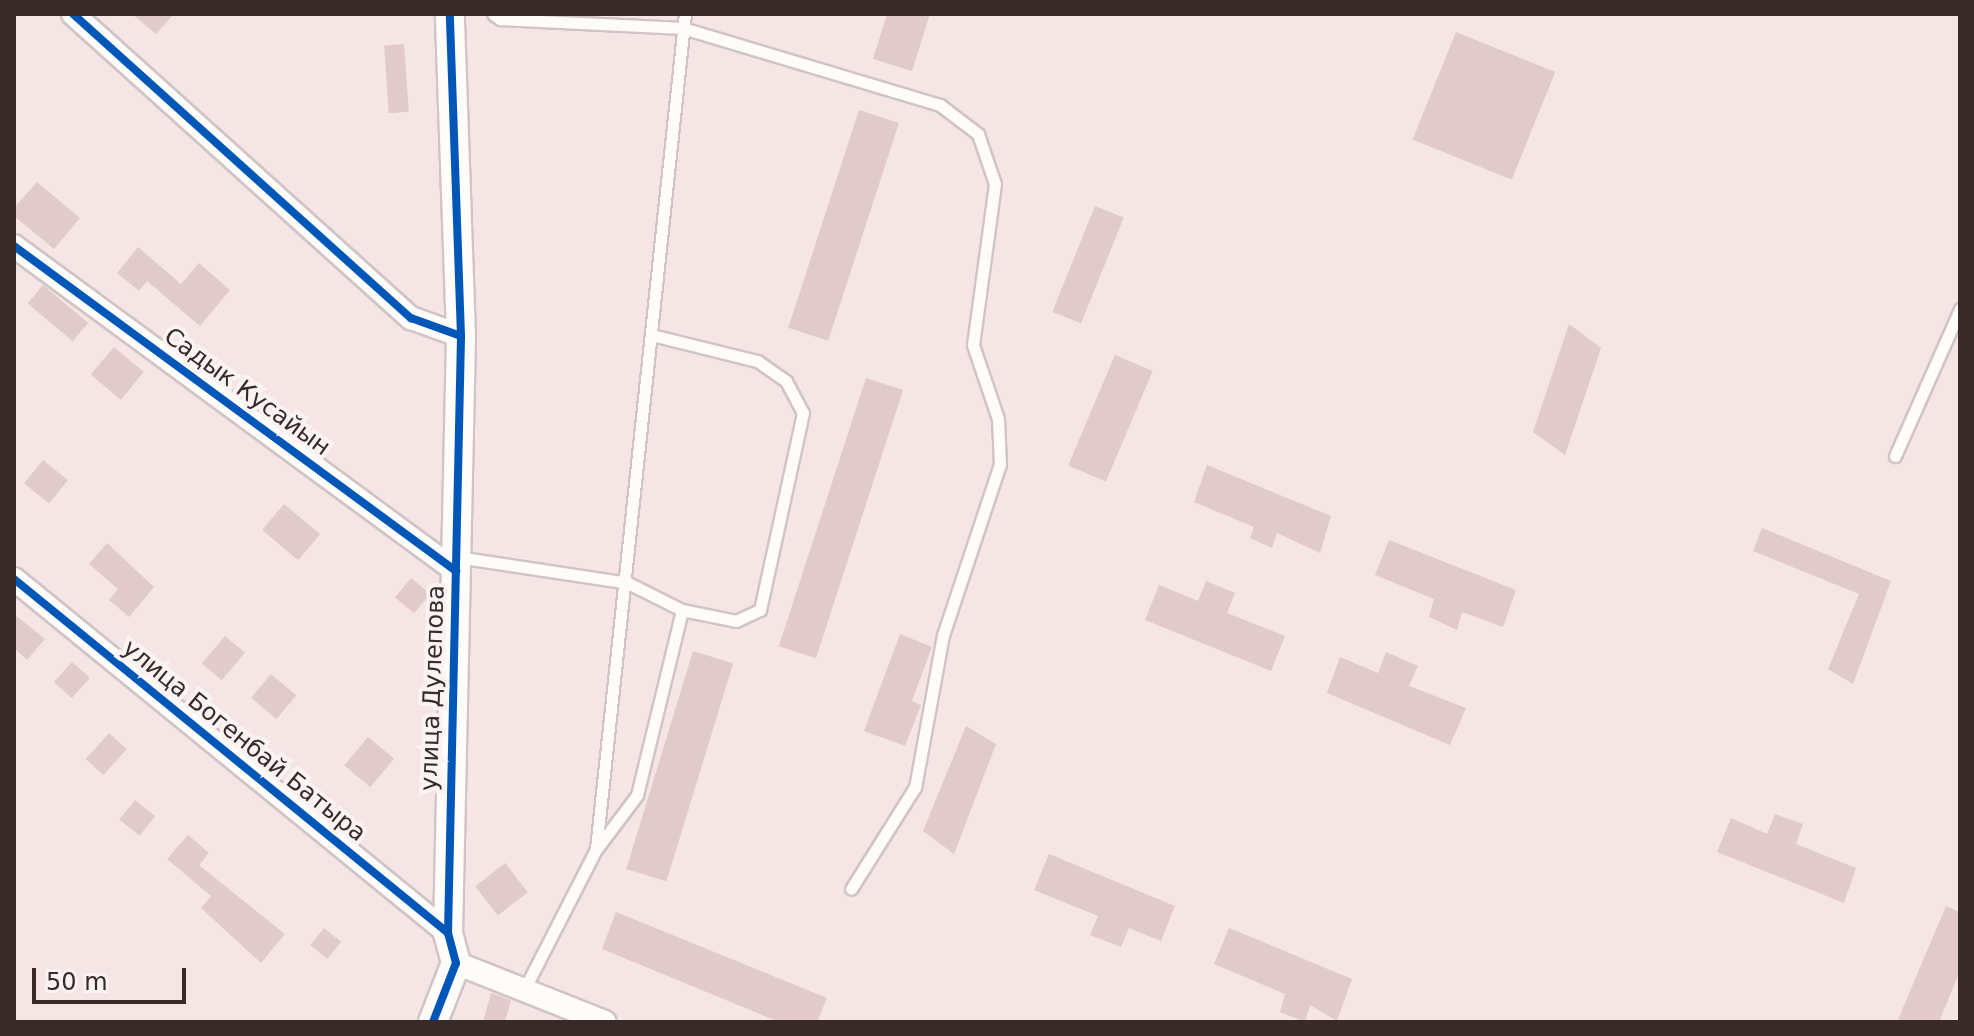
<!DOCTYPE html>
<meta charset="utf-8">
<style>
body{margin:0}
#map{position:relative;width:1974px;height:1036px;overflow:hidden;background:#f5e6e5;font-family:"DejaVu Sans",sans-serif}
div>[style]{position:absolute}
.building>*{inset:0;background:#e0caca;transform-origin:0 0}
.roads{filter:drop-shadow(2px 0 #d2c4c4) drop-shadow(-2px 0 #d2c4c4) drop-shadow(0 2px #d2c4c4) drop-shadow(0 -2px #d2c4c4)}
.service>*{height:11px;margin:-5.5px;padding:0 5.5px;transform-origin:5.5px;border-radius:5.5px;background:#fefbfb}
.minor>*{height:22px;margin:-11px;padding:0 11px;transform-origin:11px;border-radius:11px;background:#fefbfb}
.tertiary>*{height:28px;margin:-14px;padding:0 14px;transform-origin:14px;border-radius:14px;background:#fefbfb}
.cycleway>*{height:8px;margin:-4px;padding:0 4px;transform-origin:4px;border-radius:4px;background:#0057b8}
span{translate:-50% -50%;white-space:nowrap;text-align:center;line-height:1.15;-webkit-text-stroke:8px #faf3f2;paint-order:stroke}
.street-label{font-size:24px;color:#372a29}
.frame{position:absolute;inset:0;border:16px solid #372a29;pointer-events:none}
.scale{position:absolute;left:32px;top:968px;width:154px;height:36px;box-sizing:border-box;border:4px solid #372a29;border-top:0;padding-left:10px;font-size:24px;line-height:28px;white-space:nowrap;color:#372a29;-webkit-text-stroke:6px #faf3f2;paint-order:stroke}
</style>
<div id="map">
<div class="building">
<div style="clip-path:polygon(132px 14px,174px 14px,156px 34px)"></div>
<div style="clip-path:polygon(887px 14px,930px 14px,912px 71px,873px 59px)"></div>
<div style="left:1456px;top:32px;width:107px;height:116px;rotate:22deg"></div>
<div style="left:404px;top:44px;width:68px;height:20px;rotate:86deg"></div>
<div style="left:859px;top:110px;width:42px;height:229px;rotate:18deg"></div>
<div style="clip-path:polygon(37px 182px,80px 218px,54px 249px,14px 216px,14px 208px)"></div>
<div style="left:1095px;top:206px;width:31px;height:114px;rotate:22deg"></div>
<div style="clip-path:polygon(138px 247px,181px 284px,199px 263px,230px 290px,200px 326px,147px 281px,139px 291px,117px 273px)"></div>
<div style="left:43px;top:285px;width:59px;height:24px;rotate:40deg"></div>
<div style="clip-path:polygon(1569px 324px,1601px 348px,1565px 455px,1533px 432px)"></div>
<div style="left:114px;top:347px;width:39px;height:36px;rotate:40deg"></div>
<div style="left:1115px;top:355px;width:41px;height:120px;rotate:23deg"></div>
<div style="left:866px;top:378px;width:39px;height:282px;rotate:18deg"></div>
<div style="left:43px;top:460px;width:32px;height:30px;rotate:39deg"></div>
<div style="clip-path:polygon(1207px 465px,1331px 516px,1320px 553px,1277px 533px,1272px 548px,1250px 538px,1254px 527px,1194px 502px)"></div>
<div style="left:284px;top:504px;width:47px;height:34px;rotate:40deg"></div>
<div style="clip-path:polygon(1762px 528px,1891px 581px,1853px 684px,1828px 669px,1859px 594px,1753px 551px)"></div>
<div style="clip-path:polygon(1389px 540px,1516px 590px,1503px 627px,1462px 612px,1457px 630px,1429px 617px,1434px 599px,1375px 575px)"></div>
<div style="clip-path:polygon(107px 543px,154px 587px,129px 617px,109px 600px,118px 589px,89px 564px)"></div>
<div style="left:411px;top:578px;width:25px;height:25px;rotate:40deg"></div>
<div style="clip-path:polygon(1206px 581px,1235px 593px,1227px 613px,1285px 636px,1271px 671px,1145px 620px,1159px 585px,1198px 601px)"></div>
<div style="clip-path:polygon(14px 614px,45px 639px,27px 660px,14px 648px)"></div>
<div style="clip-path:polygon(900px 634px,932px 647px,912px 701px,921px 705px,905px 746px,864px 731px)"></div>
<div style="left:225px;top:636px;width:26px;height:36px;rotate:40deg"></div>
<div style="left:693px;top:651px;width:42px;height:228px;rotate:17deg"></div>
<div style="clip-path:polygon(1386px 652px,1418px 666px,1409px 686px,1466px 708px,1450px 745px,1327px 693px,1340px 657px,1378px 673px)"></div>
<div style="left:72px;top:662px;width:24px;height:27px;rotate:42deg"></div>
<div style="left:271px;top:674px;width:33px;height:31px;rotate:40deg"></div>
<div style="clip-path:polygon(966px 726px,996px 744px,954px 854px,923px 831px)"></div>
<div style="left:109px;top:733px;width:24px;height:35px;rotate:42deg"></div>
<div style="left:368px;top:737px;width:34px;height:37px;rotate:40deg"></div>
<div style="left:135px;top:800px;width:26px;height:25px;rotate:39deg"></div>
<div style="clip-path:polygon(1775px 814px,1803px 824px,1796px 844px,1856px 868px,1844px 903px,1717px 852px,1731px 818px,1767px 834px)"></div>
<div style="clip-path:polygon(188px 835px,209px 853px,199px 865px,285px 934px,261px 963px,201px 908px,211px 896px,167px 859px)"></div>
<div style="clip-path:polygon(1049px 854px,1175px 906px,1161px 941px,1129px 928px,1121px 947px,1090px 935px,1098px 916px,1034px 890px)"></div>
<div style="left:505px;top:863px;width:37px;height:38px;rotate:52deg"></div>
<div style="clip-path:polygon(1946px 906px,1960px 912px,1960px 971px,1939px 1022px,1897px 1022px)"></div>
<div style="clip-path:polygon(616px 912px,827px 998px,817px 1022px,779px 1022px,602px 949px)"></div>
<div style="left:324px;top:928px;width:22px;height:22px;rotate:39deg"></div>
<div style="clip-path:polygon(1229px 928px,1352px 979px,1337px 1021px,1310px 1005px,1305px 1022px,1280px 1012px,1285px 994px,1214px 964px)"></div>
<div style="clip-path:polygon(491px 993px,511px 1000px,505px 1022px,483px 1022px)"></div>
</div>
<div class="roads">
<div class="service">
<div style="left:493px;top:14px;width:9px;rotate:36deg"></div>
<div style="left:500px;top:19px;width:183px;rotate:2.8deg"></div>
<div style="left:683px;top:28px;width:268px;rotate:16.7deg"></div>
<div style="left:940px;top:105px;width:48px;rotate:37.3deg"></div>
<div style="left:978px;top:134px;width:53px;rotate:71.2deg"></div>
<div style="left:995px;top:184px;width:162px;rotate:97.8deg"></div>
<div style="left:973px;top:345px;width:78px;rotate:71.3deg"></div>
<div style="left:998px;top:419px;width:45px;rotate:87.5deg"></div>
<div style="left:1000px;top:464px;width:180px;rotate:108.4deg"></div>
<div style="left:943px;top:635px;width:155px;rotate:100.4deg"></div>
<div style="left:915px;top:787px;width:120px;rotate:122.1deg"></div>
<div style="left:1895px;top:456px;width:161px;rotate:-66.1deg"></div>
<div style="left:457px;top:557px;width:173px;rotate:8.6deg"></div>
<div style="left:628px;top:583px;width:60px;rotate:26.6deg"></div>
<div style="left:682px;top:610px;width:55px;rotate:11.5deg"></div>
<div style="left:736px;top:621px;width:26px;rotate:-25deg"></div>
<div style="left:760px;top:610px;width:202px;rotate:-77.7deg"></div>
<div style="left:803px;top:413px;width:36px;rotate:-118deg"></div>
<div style="left:786px;top:381px;width:35px;rotate:-145deg"></div>
<div style="left:757px;top:361px;width:108px;rotate:-166.1deg"></div>
<div style="left:598px;top:847px;width:65px;rotate:-53.1deg"></div>
<div style="left:637px;top:795px;width:190px;rotate:-76.3deg"></div>
<div style="left:526px;top:986px;width:154px;rotate:-62.9deg"></div>
<div style="left:596px;top:849px;width:840px;rotate:-83.92deg"></div>
</div>
<div class="minor">
<div style="left:73px;top:14px;width:455px;rotate:42deg"></div>
<div style="left:411px;top:318px;width:53px;rotate:19.8deg"></div>
<div style="left:14px;top:246px;width:549px;rotate:36.33deg"></div>
<div style="left:14px;top:579px;width:560px;rotate:39.2deg"></div>
<div style="left:456px;top:963px;width:160px;rotate:21.6deg"></div>
</div>
<div class="tertiary">
<div style="left:433px;top:1022px;width:63px;rotate:-68.7deg"></div>
<div style="left:456px;top:963px;width:31px;rotate:-105deg"></div>
<div style="left:448px;top:933px;width:597px;rotate:-88.75deg"></div>
<div style="left:461px;top:336px;width:322px;rotate:-92deg"></div>
</div>
</div>
<div class="cycleway">
<div style="left:73px;top:14px;width:455px;rotate:42deg"></div>
<div style="left:411px;top:318px;width:53px;rotate:19.8deg"></div>
<div style="left:14px;top:246px;width:549px;rotate:36.33deg"></div>
<div style="left:14px;top:579px;width:560px;rotate:39.2deg"></div>
<div style="left:433px;top:1022px;width:63px;rotate:-68.7deg"></div>
<div style="left:456px;top:963px;width:31px;rotate:-105deg"></div>
<div style="left:448px;top:933px;width:597px;rotate:-88.75deg"></div>
<div style="left:461px;top:336px;width:322px;rotate:-92deg"></div>
</div>
<div class="street-label">
<span style="left:247px;top:392px;rotate:36deg">Садык Кусайын</span>
<span style="left:433px;top:688px;rotate:-88deg">улица Дулепова</span>
<span style="left:244px;top:741px;rotate:39deg">улица Богенбай Батыра</span>
</div>
<div class="frame"></div>
<div class="scale">50 m</div>
</div>
